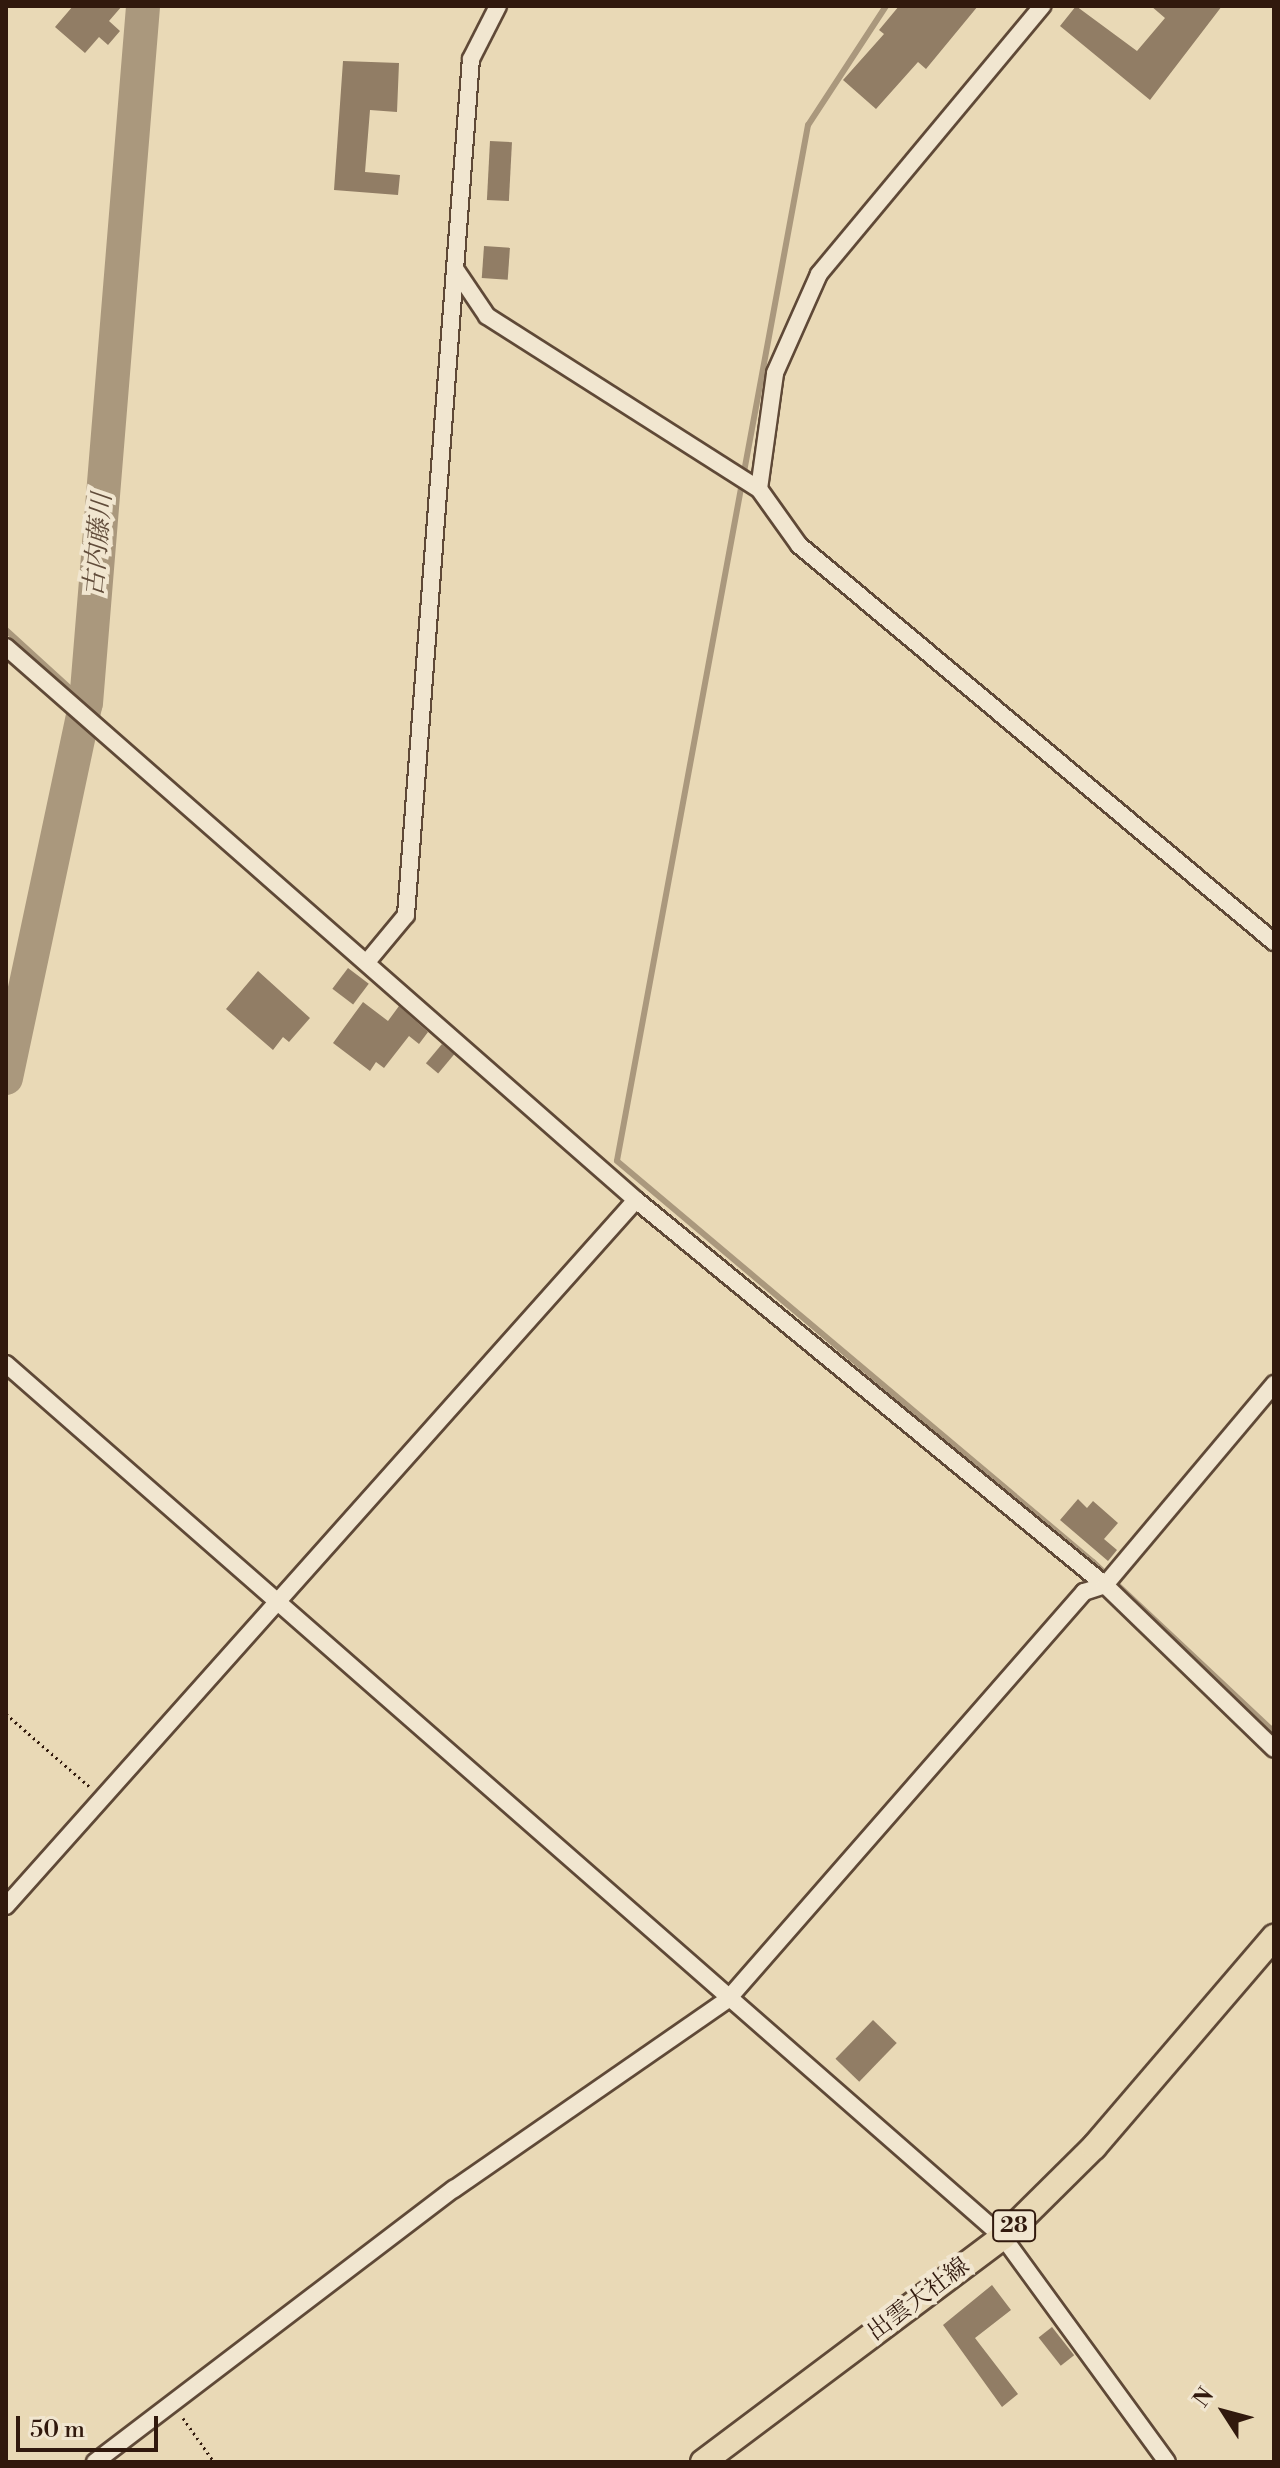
<!DOCTYPE html>
<meta charset="utf-8">
<style>
body{margin:0}
#map{position:relative;width:1280px;height:2468px;overflow:hidden;background:#e9d9b6;font-family:"Libre Bodoni","Noto Serif JP",serif}
div>[style]{position:absolute}
.stream>*{height:6px;margin:-3px;padding:0 3px;transform-origin:3px;border-radius:3px;background:#aa987d}
.river>*{height:34px;margin:-17px;padding:0 17px;transform-origin:17px;border-radius:17px;background:#aa987d}
.building>*{inset:0;background:#917d65;transform-origin:0 0}
.path>*{height:3px;margin-top:-1.5px;transform-origin:0;background:repeating-linear-gradient(90deg,#31190d 0 2px,transparent 0 6px)}
.roads{filter:drop-shadow(2px 0 #5f4937) drop-shadow(-2px 0 #5f4937) drop-shadow(0 2px #5f4937) drop-shadow(0 -2px #5f4937)}
.street>*{height:16px;margin:-8px;padding:0 8px;transform-origin:8px;border-radius:8px;background:#f1e6d0}
.primary>*{height:24px;margin:-12px;padding:0 12px;transform-origin:12px;border-radius:12px;background:#e9d9b6}
span{translate:-50% -50%;white-space:nowrap;text-align:center;line-height:1.15;-webkit-text-stroke:8px #f1e6d0;paint-order:stroke}
.shield-label span{padding:2px 6px;background:#f1e6d0;border:2px solid;border-radius:6px;-webkit-text-stroke-width:0}
.shield-label{font-size:22px;color:#31190d;font-weight:700}
.street-label{font-size:24px;color:#31190d}
.water-label{font-size:26px;color:#614c3a;font-style:italic}
.frame{position:absolute;inset:0;border:8px solid #31190d;pointer-events:none}
.north{position:absolute;left:1184px;top:2372px;width:80px;height:80px;-webkit-text-stroke:6px #f1e6d0;paint-order:stroke;rotate:306deg;font-size:22px;font-weight:700;line-height:32px;text-align:center;color:#31190d}
.north::after{content:'';display:block;margin:auto;width:28px;height:36px;background:#31190d;clip-path:polygon(50% 0,100% 100%,50% 72%,0 100%)}
.scale{position:absolute;left:16px;top:2416px;width:142px;height:36px;box-sizing:border-box;border:4px solid #31190d;border-top:0;padding-left:10px;font-size:24px;line-height:28px;white-space:nowrap;color:#31190d;-webkit-text-stroke:6px #f1e6d0;paint-order:stroke}
</style>
<div id="map">
<div class="stream">
<div style="left:886px;top:6px;width:142px;rotate:123.2deg"></div>
<div style="left:808px;top:125px;width:1053px;rotate:100.45deg"></div>
<div style="left:617px;top:1161px;width:622px;rotate:40.11deg"></div>
<div style="left:1093px;top:1562px;width:248px;rotate:43.2deg"></div>
<div style="left:6px;top:630px;width:108px;rotate:42.4deg"></div>
</div>
<div class="river">
<div style="left:6px;top:1078px;width:383px;rotate:-78deg"></div>
<div style="left:86px;top:703px;width:699px;rotate:-85.32deg"></div>
</div>
<div class="building">
<div style="clip-path:polygon(73px 6px,122px 6px,109px 21px,120px 31px,108px 45px,99px 37px,85px 53px,55px 27px)"></div>
<div style="clip-path:polygon(899px 6px,978px 6px,926px 69px,918px 62px,876px 109px,843px 80px,884px 34px,879px 30px)"></div>
<div style="clip-path:polygon(1076px 6px,1137px 51px,1165px 18px,1151px 6px,1222px 6px,1150px 100px,1060px 26px)"></div>
<div style="clip-path:polygon(343px 61px,399px 63px,397px 112px,370px 110px,365px 172px,400px 175px,398px 195px,334px 190px)"></div>
<div style="left:490px;top:141px;width:22px;height:59px;rotate:3deg"></div>
<div style="left:484px;top:246px;width:26px;height:32px;rotate:4deg"></div>
<div style="left:348px;top:968px;width:26px;height:26px;rotate:37deg"></div>
<div style="clip-path:polygon(258px 971px,310px 1018px,289px 1042px,283px 1037px,273px 1050px,226px 1009px)"></div>
<div style="clip-path:polygon(363px 1002px,388px 1021px,399px 1006px,428px 1032px,419px 1044px,409px 1036px,384px 1068px,376px 1062px,370px 1071px,333px 1043px)"></div>
<div style="left:442px;top:1044px;width:16px;height:25px;rotate:40deg"></div>
<div style="clip-path:polygon(1078px 1499px,1087px 1508px,1093px 1501px,1118px 1523px,1104px 1539px,1117px 1550px,1108px 1561px,1060px 1520px)"></div>
<div style="left:873px;top:2020px;width:33px;height:54px;rotate:44deg"></div>
<div style="clip-path:polygon(992px 2285px,1011px 2310px,975px 2338px,1018px 2394px,1002px 2407px,943px 2325px)"></div>
<div style="left:1052px;top:2327px;width:36px;height:17px;rotate:52deg"></div>
</div>
<div class="path">
<div style="left:6px;top:1714px;width:111px;rotate:41deg"></div>
<div style="left:183px;top:2418px;width:54px;rotate:54.8deg"></div>
</div>
<div class="roads">
<div class="street">
<div style="left:456px;top:270px;width:55px;rotate:56deg"></div>
<div style="left:487px;top:316px;width:322px;rotate:32.5deg"></div>
<div style="left:759px;top:489px;width:69px;rotate:54.5deg"></div>
<div style="left:799px;top:545px;width:619px;rotate:39.89deg"></div>
<div style="left:759px;top:489px;width:117px;rotate:-82.1deg"></div>
<div style="left:775px;top:373px;width:108px;rotate:-66deg"></div>
<div style="left:819px;top:274px;width:349px;rotate:-50.2deg"></div>
<div style="left:6px;top:647px;width:838px;rotate:41.28deg"></div>
<div style="left:636px;top:1200px;width:607px;rotate:39.38deg"></div>
<div style="left:1105px;top:1585px;width:235px;rotate:44.1deg"></div>
<div style="left:367px;top:962px;width:61px;rotate:-50.3deg"></div>
<div style="left:406px;top:915px;width:858px;rotate:-85.66deg"></div>
<div style="left:471px;top:59px;width:59px;rotate:-63deg"></div>
<div style="left:6px;top:1364px;width:1325px;rotate:41.21deg"></div>
<div style="left:1003px;top:2237px;width:278px;rotate:53.9deg"></div>
<div style="left:6px;top:1906px;width:946px;rotate:-48.26deg"></div>
<div style="left:95px;top:2462px;width:451px;rotate:-37.3deg"></div>
<div style="left:454px;top:2189px;width:333px;rotate:-34.7deg"></div>
<div style="left:728px;top:1999px;width:541px;rotate:-48.82deg"></div>
<div style="left:1084px;top:1592px;width:22px;rotate:-18deg"></div>
<div style="left:1105px;top:1585px;width:263px;rotate:-49.9deg"></div>
</div>
<div class="primary">
<div style="left:703px;top:2462px;width:375px;rotate:-36.9deg"></div>
<div style="left:1003px;top:2237px;width:128px;rotate:-44.7deg"></div>
<div style="left:1094px;top:2147px;width:277px;rotate:-49.4deg"></div>
</div>
</div>
<div class="shield-label">
<span style="left:1014px;top:2226px">28</span>
</div>
<div class="street-label">
<span style="left:919px;top:2300px;rotate:-37deg">出雲大社線</span>
</div>
<div class="water-label">
<span style="left:99px;top:545px;rotate:-85deg">古内藤川</span>
</div>
<div class="frame"></div>
<div class="north">N</div>
<div class="scale">50 m</div>
</div>
